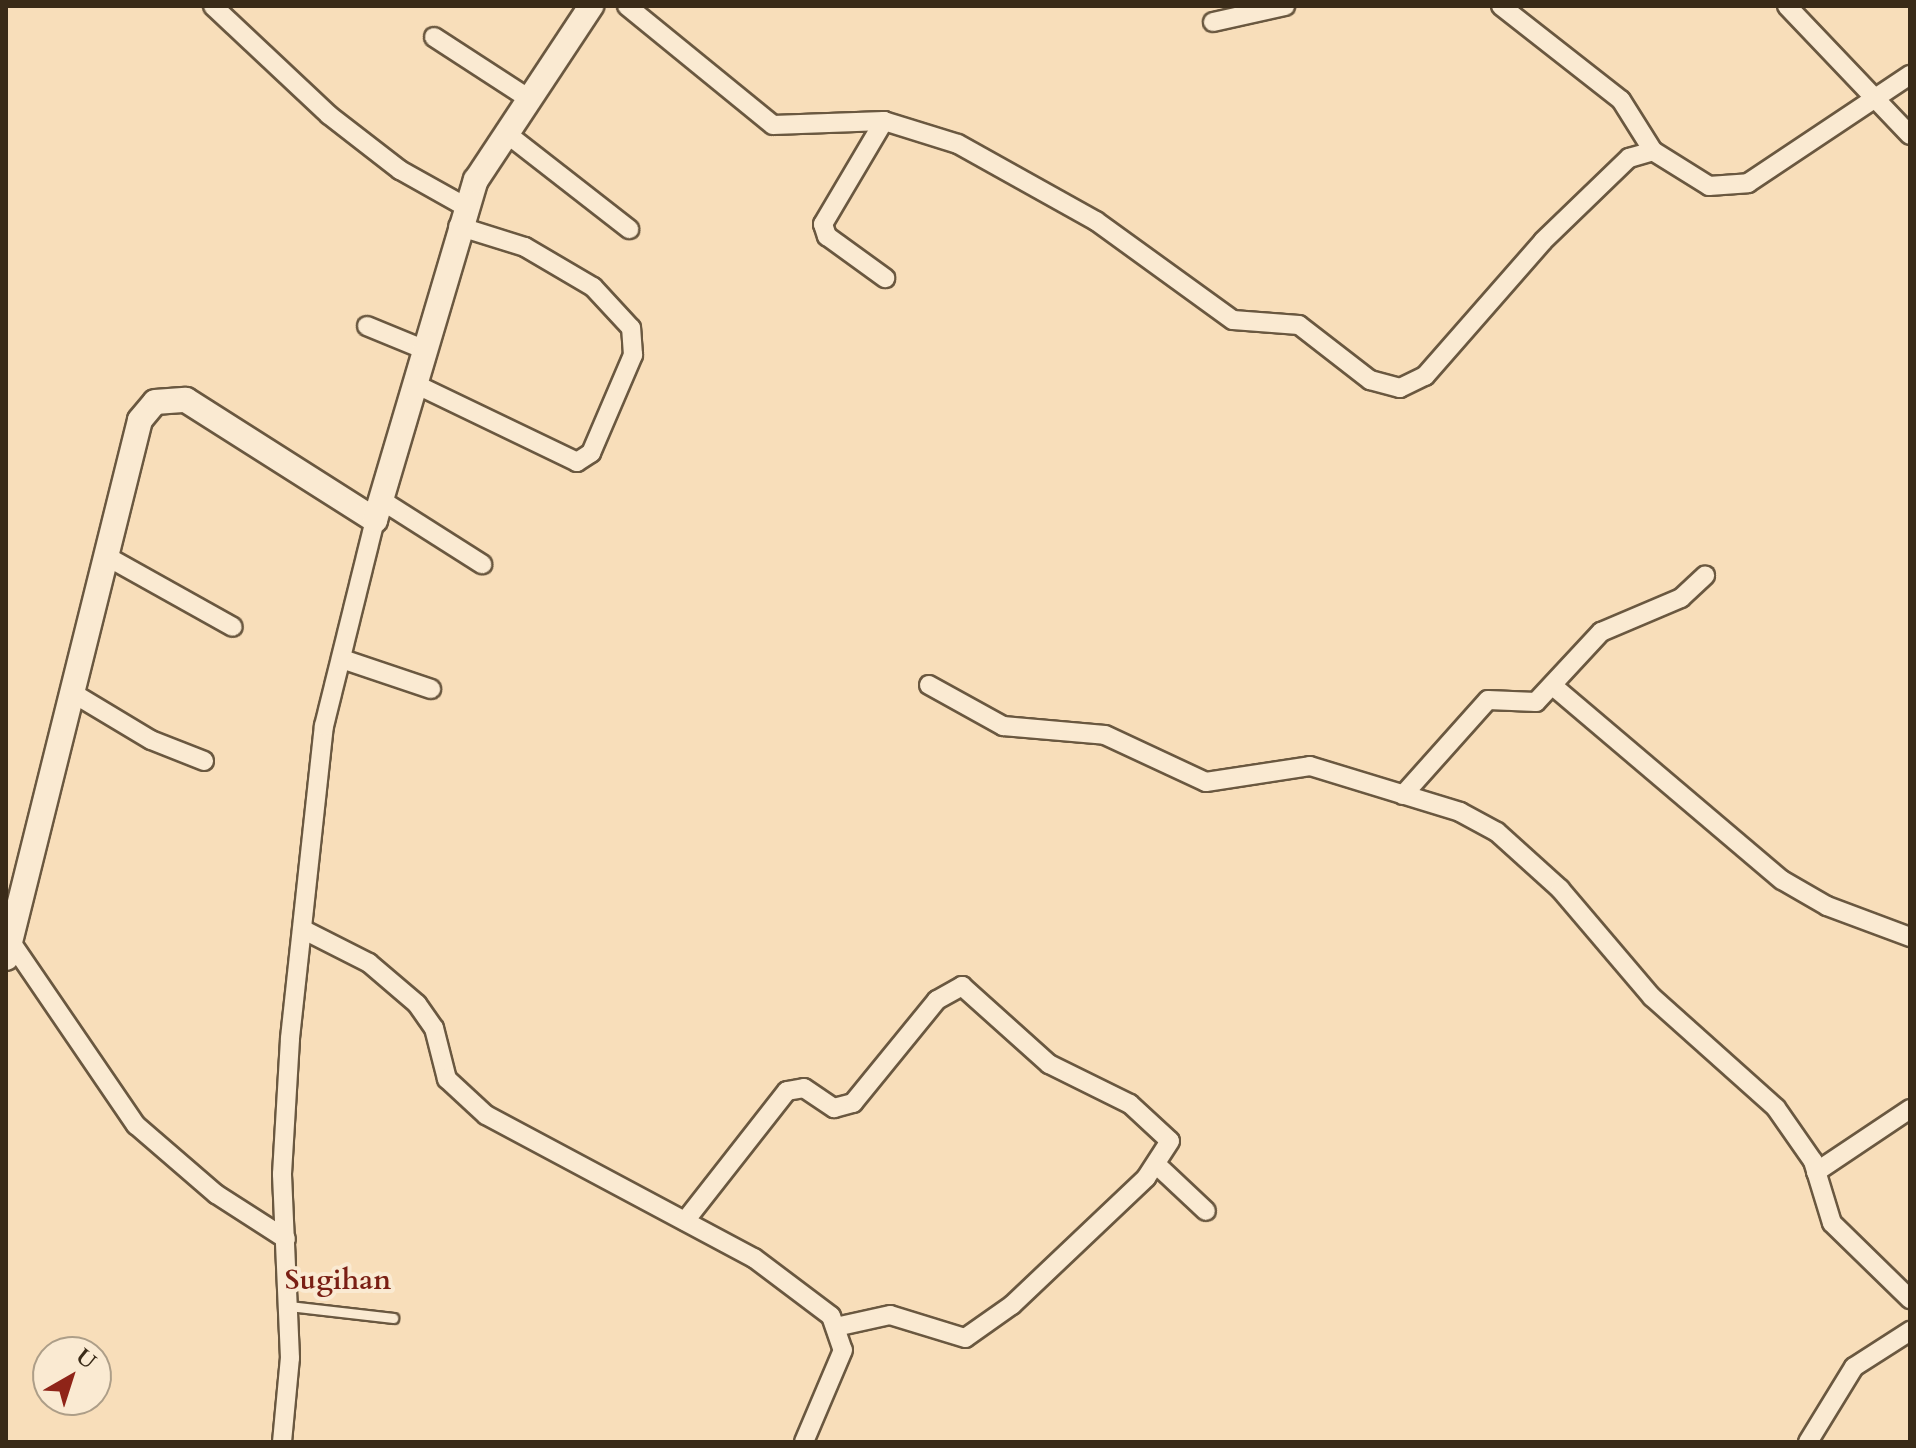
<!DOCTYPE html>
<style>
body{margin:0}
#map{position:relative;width:1916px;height:1448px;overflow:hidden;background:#f8deba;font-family:Cardo,serif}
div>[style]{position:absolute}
.roads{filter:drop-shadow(2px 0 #6a5840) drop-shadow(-2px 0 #6a5840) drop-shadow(0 2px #6a5840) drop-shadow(0 -2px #6a5840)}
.lane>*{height:9px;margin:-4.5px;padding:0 4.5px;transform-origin:4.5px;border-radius:4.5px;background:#faead2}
.street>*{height:18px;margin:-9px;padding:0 9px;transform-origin:9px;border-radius:9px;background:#faead2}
.secondary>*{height:24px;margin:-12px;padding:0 12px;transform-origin:12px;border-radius:12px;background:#faead2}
span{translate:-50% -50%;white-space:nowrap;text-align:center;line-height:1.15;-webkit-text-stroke:8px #faead2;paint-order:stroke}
.quarter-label{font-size:28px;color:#7a1f14;font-weight:700}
.frame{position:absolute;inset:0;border:8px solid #3a2b18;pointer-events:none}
.north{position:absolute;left:32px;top:1336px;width:80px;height:80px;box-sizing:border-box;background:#faead2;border:2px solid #ad9e88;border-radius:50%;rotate:39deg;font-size:22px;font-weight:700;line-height:32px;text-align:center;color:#3a2b18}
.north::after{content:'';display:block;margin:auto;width:28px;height:36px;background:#8f2418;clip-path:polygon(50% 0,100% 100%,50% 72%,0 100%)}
</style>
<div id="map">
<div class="roads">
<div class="lane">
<div style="left:289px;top:1306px;width:105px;rotate:6.6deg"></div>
</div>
<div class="street">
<div style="left:213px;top:6px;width:159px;rotate:43.2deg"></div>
<div style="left:329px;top:115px;width:90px;rotate:37.8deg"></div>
<div style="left:400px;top:170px;width:76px;rotate:29.3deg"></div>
<div style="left:627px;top:6px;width:188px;rotate:39.2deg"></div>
<div style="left:773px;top:125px;width:111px;rotate:-2.1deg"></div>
<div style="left:884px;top:121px;width:77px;rotate:17.3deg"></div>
<div style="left:958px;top:144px;width:158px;rotate:29.2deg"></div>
<div style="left:1096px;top:221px;width:169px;rotate:35.9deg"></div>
<div style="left:1233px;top:320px;width:66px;rotate:4.3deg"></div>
<div style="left:1299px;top:325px;width:90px;rotate:37.8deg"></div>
<div style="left:1370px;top:380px;width:31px;rotate:15deg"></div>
<div style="left:1400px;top:388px;width:28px;rotate:-26deg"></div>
<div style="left:1425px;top:376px;width:179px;rotate:-48.8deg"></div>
<div style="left:1543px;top:241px;width:120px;rotate:-44deg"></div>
<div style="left:1629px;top:158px;width:25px;rotate:-16deg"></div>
<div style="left:1653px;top:151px;width:66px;rotate:32deg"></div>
<div style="left:1709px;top:186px;width:39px;rotate:-4deg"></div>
<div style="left:1748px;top:183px;width:195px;rotate:-33.7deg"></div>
<div style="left:1501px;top:6px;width:152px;rotate:38.1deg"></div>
<div style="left:1621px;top:100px;width:60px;rotate:57.9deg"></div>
<div style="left:1787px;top:6px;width:178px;rotate:46.4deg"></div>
<div style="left:1213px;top:22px;width:74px;rotate:-12.5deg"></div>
<div style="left:434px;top:37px;width:116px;rotate:33deg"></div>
<div style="left:884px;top:121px;width:120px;rotate:120.6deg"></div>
<div style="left:823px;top:224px;width:13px;rotate:72deg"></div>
<div style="left:827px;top:236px;width:72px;rotate:35.9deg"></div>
<div style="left:507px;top:134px;width:155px;rotate:37.9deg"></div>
<div style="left:367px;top:326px;width:61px;rotate:22.3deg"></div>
<div style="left:413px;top:383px;width:182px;rotate:25.7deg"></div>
<div style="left:577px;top:462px;width:17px;rotate:-33deg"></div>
<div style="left:591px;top:453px;width:107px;rotate:-66.8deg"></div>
<div style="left:633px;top:355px;width:27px;rotate:-94deg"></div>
<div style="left:631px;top:328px;width:56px;rotate:-132.8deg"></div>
<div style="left:593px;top:287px;width:79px;rotate:-149.5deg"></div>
<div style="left:525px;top:247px;width:70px;rotate:-162.6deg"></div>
<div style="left:381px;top:500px;width:120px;rotate:32.4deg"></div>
<div style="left:106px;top:556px;width:145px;rotate:29.2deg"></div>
<div style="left:342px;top:659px;width:94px;rotate:18.6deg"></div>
<div style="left:929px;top:685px;width:85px;rotate:29deg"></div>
<div style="left:1003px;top:726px;width:102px;rotate:5deg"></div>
<div style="left:1105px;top:735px;width:111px;rotate:25deg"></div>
<div style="left:1206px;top:782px;width:105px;rotate:-8.7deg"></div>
<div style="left:1310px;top:766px;width:157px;rotate:17deg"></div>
<div style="left:1460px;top:812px;width:42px;rotate:28.4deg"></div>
<div style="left:1497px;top:832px;width:85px;rotate:42.1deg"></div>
<div style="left:1560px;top:889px;width:142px;rotate:49.6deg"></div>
<div style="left:1652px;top:997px;width:166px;rotate:41.8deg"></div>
<div style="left:1776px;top:1108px;width:65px;rotate:55.1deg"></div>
<div style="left:1813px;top:1161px;width:65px;rotate:73deg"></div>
<div style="left:1832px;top:1223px;width:109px;rotate:44.3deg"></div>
<div style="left:1553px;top:686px;width:300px;rotate:40.3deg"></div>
<div style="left:1782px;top:880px;width:52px;rotate:30deg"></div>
<div style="left:1827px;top:906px;width:89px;rotate:20.5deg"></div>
<div style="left:71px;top:692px;width:93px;rotate:31deg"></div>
<div style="left:151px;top:740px;width:57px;rotate:21.6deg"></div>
<div style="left:1403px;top:795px;width:127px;rotate:-48.2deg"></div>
<div style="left:1488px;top:700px;width:48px;rotate:2.4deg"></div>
<div style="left:1536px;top:702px;width:96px;rotate:-47.1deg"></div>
<div style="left:1601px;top:632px;width:87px;rotate:-23deg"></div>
<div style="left:1681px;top:598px;width:33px;rotate:-43deg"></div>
<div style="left:304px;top:930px;width:73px;rotate:26.9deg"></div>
<div style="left:369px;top:963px;width:63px;rotate:40.5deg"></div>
<div style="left:417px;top:1004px;width:29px;rotate:55deg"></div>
<div style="left:434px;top:1028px;width:53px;rotate:75.7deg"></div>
<div style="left:447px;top:1079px;width:53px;rotate:42.7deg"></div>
<div style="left:486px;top:1115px;width:304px;rotate:28.1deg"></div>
<div style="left:754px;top:1258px;width:96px;rotate:37deg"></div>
<div style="left:831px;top:1316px;width:36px;rotate:71deg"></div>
<div style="left:843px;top:1350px;width:100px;rotate:113deg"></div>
<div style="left:11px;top:942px;width:222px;rotate:55.7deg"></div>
<div style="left:136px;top:1125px;width:106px;rotate:40.8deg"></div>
<div style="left:216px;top:1194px;width:83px;rotate:32.7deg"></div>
<div style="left:1157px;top:1165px;width:67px;rotate:43.2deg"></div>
<div style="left:1816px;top:1172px;width:113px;rotate:-33.8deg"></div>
<div style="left:685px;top:1221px;width:165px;rotate:-51.9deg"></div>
<div style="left:787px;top:1091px;width:17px;rotate:-10deg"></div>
<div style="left:804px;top:1088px;width:36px;rotate:34deg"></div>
<div style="left:834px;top:1108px;width:20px;rotate:-15deg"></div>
<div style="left:853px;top:1103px;width:133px;rotate:-50.8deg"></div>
<div style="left:937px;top:1000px;width:29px;rotate:-29deg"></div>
<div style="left:962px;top:986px;width:117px;rotate:41.9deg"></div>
<div style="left:1049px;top:1064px;width:90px;rotate:26.3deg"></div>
<div style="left:1130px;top:1104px;width:54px;rotate:42.8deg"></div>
<div style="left:1170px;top:1141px;width:44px;rotate:123deg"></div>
<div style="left:1146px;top:1178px;width:185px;rotate:136.5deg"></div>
<div style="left:1012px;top:1305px;width:57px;rotate:144.9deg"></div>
<div style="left:965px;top:1338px;width:78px;rotate:-163deg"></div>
<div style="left:890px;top:1315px;width:51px;rotate:167.6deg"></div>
<div style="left:282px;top:1442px;width:84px;rotate:-84.6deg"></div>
<div style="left:290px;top:1358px;width:184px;rotate:-92.5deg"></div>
<div style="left:282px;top:1174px;width:136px;rotate:-86.6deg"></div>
<div style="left:290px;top:1038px;width:314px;rotate:-83.8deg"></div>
<div style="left:324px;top:726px;width:212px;rotate:-76.1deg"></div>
<div style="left:1808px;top:1442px;width:88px;rotate:-58.5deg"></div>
<div style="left:1854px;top:1367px;width:67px;rotate:-32.7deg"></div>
</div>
<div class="secondary">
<div style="left:6px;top:958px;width:554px;rotate:-76.01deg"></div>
<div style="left:140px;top:420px;width:23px;rotate:-50deg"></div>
<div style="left:155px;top:402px;width:31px;rotate:-4deg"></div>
<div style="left:186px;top:400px;width:224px;rotate:32.4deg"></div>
<div style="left:375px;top:520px;width:355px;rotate:-73.5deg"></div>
<div style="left:476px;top:180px;width:209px;rotate:-56.5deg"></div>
</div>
</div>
<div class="quarter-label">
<span style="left:338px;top:1280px">Sugihan</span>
</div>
<div class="frame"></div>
<div class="north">U</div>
</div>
